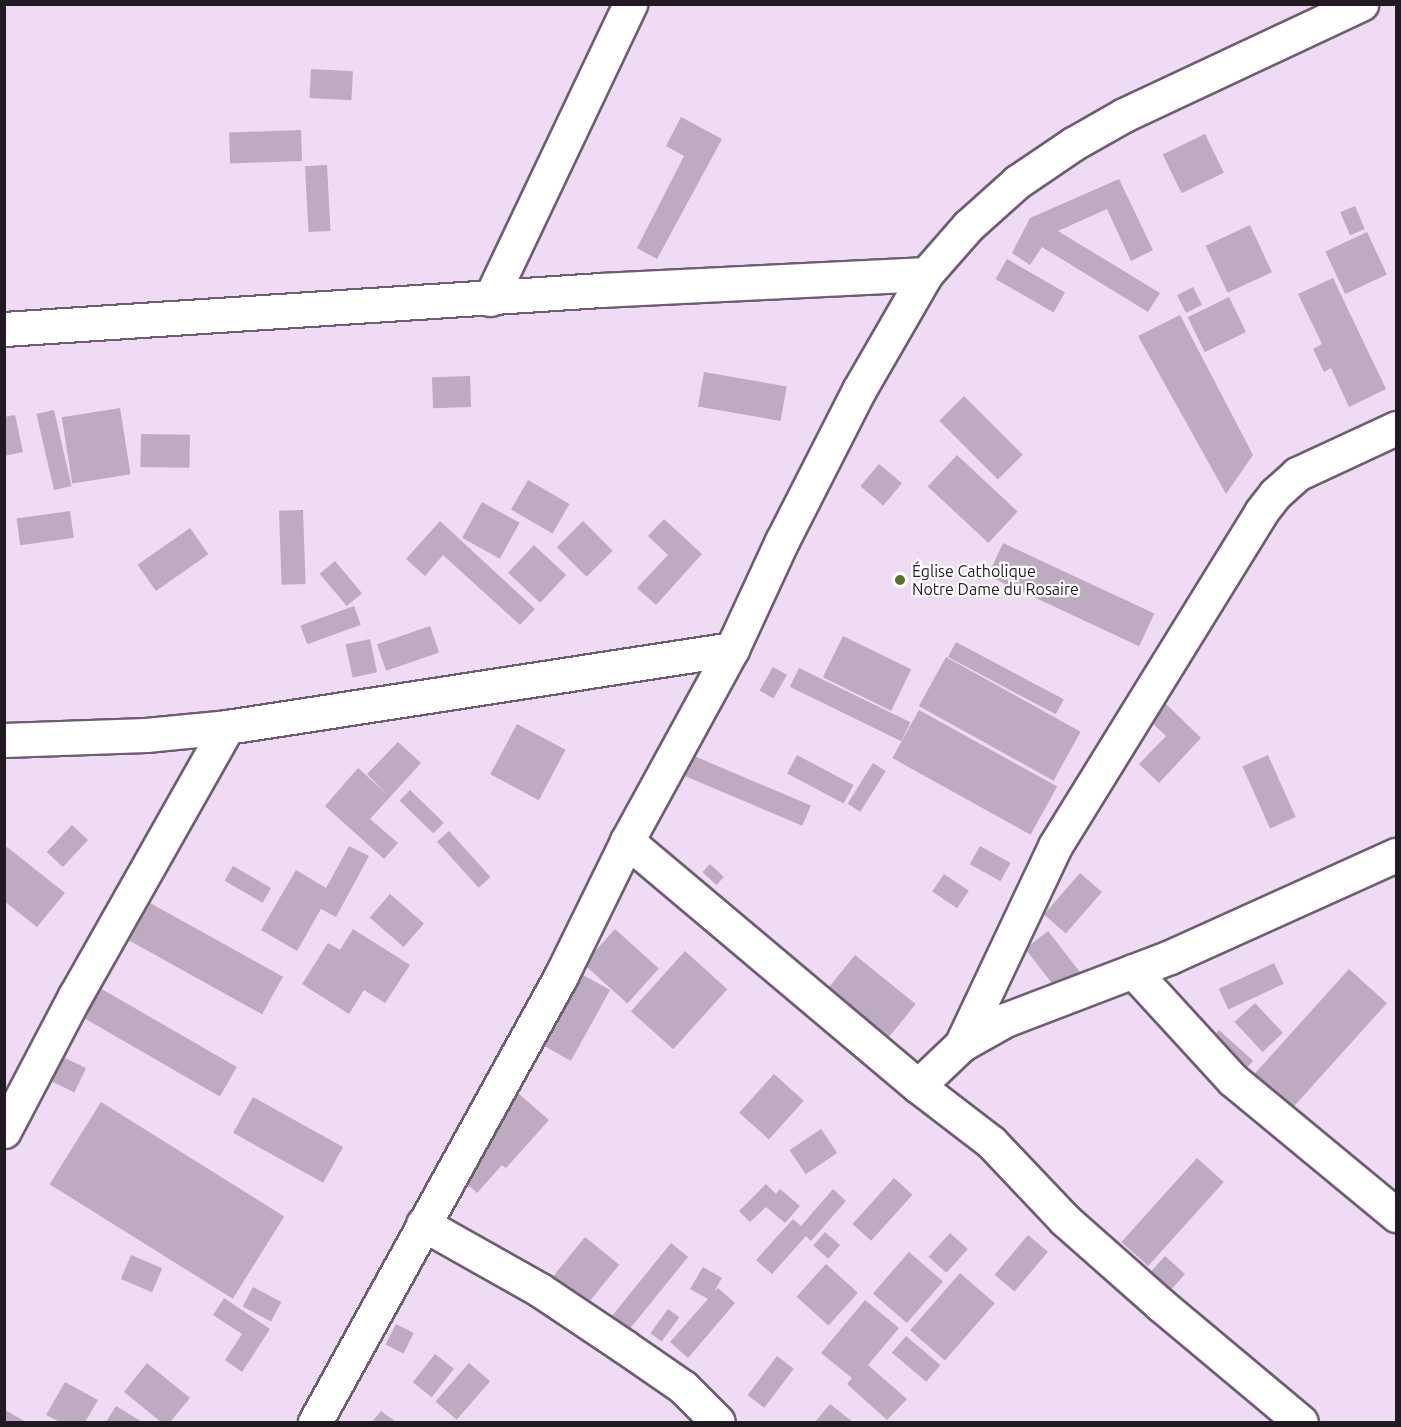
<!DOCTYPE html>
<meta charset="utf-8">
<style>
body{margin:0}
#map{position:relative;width:1401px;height:1427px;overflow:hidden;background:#efdbf3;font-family:Ubuntu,sans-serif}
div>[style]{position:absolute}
.building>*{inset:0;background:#beabc2;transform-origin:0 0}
.roads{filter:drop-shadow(2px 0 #6f5e73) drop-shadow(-2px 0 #6f5e73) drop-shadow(0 2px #6f5e73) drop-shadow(0 -2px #6f5e73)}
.street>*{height:33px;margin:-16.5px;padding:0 16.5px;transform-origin:16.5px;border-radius:16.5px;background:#fff}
.secondary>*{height:33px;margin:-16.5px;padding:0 16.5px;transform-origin:16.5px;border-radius:16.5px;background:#fff}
.dots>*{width:16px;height:16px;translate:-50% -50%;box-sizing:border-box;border:3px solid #fff;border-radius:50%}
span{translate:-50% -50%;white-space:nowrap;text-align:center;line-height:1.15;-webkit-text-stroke:4.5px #fff;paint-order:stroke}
.poi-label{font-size:16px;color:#211a23}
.left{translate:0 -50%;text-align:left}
.frame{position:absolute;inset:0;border:6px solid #211a23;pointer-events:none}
</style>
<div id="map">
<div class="building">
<div style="left:311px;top:69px;width:42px;height:29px;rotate:3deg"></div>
<div style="clip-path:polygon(681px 117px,722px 139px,657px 259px,637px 248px,684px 156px,666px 146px)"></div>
<div style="left:301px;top:130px;width:31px;height:72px;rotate:88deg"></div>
<div style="left:1205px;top:134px;width:43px;height:47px;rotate:64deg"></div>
<div style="left:327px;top:165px;width:66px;height:22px;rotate:87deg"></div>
<div style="clip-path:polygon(1119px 179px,1153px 250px,1131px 261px,1107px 209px,1058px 231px,1160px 293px,1148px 312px,1042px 247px,1030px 265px,1012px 253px,1030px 218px)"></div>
<div style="left:1355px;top:206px;width:25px;height:16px;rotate:67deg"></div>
<div style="left:1250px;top:225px;width:52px;height:49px;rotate:65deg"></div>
<div style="left:1367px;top:232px;width:47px;height:46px;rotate:65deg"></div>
<div style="left:1007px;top:259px;width:67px;height:23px;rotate:30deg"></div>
<div style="clip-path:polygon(1333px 278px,1386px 389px,1349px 407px,1331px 368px,1324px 372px,1313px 349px,1322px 344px,1298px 294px)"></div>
<div style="left:1193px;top:287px;width:20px;height:18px;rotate:63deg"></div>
<div style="left:1229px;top:297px;width:39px;height:46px;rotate:64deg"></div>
<div style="clip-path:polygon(1180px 315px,1253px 455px,1226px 494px,1138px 336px)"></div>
<div style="left:704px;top:372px;width:84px;height:35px;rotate:10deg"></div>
<div style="left:470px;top:376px;width:31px;height:38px;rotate:88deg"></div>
<div style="left:964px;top:396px;width:83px;height:35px;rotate:45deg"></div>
<div style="left:120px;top:408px;width:67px;height:59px;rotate:81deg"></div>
<div style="left:54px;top:410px;width:78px;height:18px;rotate:77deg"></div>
<div style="clip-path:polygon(15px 415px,23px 452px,4px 456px,4px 417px)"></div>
<div style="left:141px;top:434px;width:49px;height:33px;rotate:1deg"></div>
<div style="left:957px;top:455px;width:83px;height:43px;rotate:43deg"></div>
<div style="left:879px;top:464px;width:30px;height:29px;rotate:40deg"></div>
<div style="left:528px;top:480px;width:48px;height:34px;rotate:30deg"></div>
<div style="left:482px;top:502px;width:43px;height:41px;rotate:29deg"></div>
<div style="left:303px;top:510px;width:74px;height:24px;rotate:88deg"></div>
<div style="left:70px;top:511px;width:27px;height:54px;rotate:82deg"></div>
<div style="clip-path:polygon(664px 519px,702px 554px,656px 605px,637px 588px,668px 555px,648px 536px)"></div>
<div style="clip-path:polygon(440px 521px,535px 609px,520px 625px,443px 555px,425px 576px,406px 559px)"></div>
<div style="left:583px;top:521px;width:42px;height:37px;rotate:45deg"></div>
<div style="left:190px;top:528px;width:32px;height:64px;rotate:55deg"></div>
<div style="left:1003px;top:543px;width:167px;height:36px;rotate:25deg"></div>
<div style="left:534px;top:545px;width:44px;height:38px;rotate:43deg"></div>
<div style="left:335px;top:561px;width:42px;height:20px;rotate:50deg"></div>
<div style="left:354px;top:606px;width:20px;height:57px;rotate:70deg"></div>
<div style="left:430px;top:626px;width:28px;height:56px;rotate:71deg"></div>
<div style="left:843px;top:636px;width:76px;height:46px;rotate:26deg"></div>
<div style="left:370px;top:639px;width:34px;height:25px;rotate:78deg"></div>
<div style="left:956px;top:642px;width:122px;height:17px;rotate:28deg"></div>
<div style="left:946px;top:657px;width:154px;height:56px;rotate:29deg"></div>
<div style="left:773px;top:667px;width:16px;height:27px;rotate:30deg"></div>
<div style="left:799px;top:668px;width:124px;height:21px;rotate:26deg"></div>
<div style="clip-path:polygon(1165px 703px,1201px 738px,1159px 783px,1139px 764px,1166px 736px,1149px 720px)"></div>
<div style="left:919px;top:710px;width:158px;height:55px;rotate:29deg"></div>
<div style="left:517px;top:724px;width:55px;height:57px;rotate:28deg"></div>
<div style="clip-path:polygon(398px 742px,421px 763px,370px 819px,398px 843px,384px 859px,325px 806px,358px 768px,388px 795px,367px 774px)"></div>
<div style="left:797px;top:755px;width:64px;height:21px;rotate:28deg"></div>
<div style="left:1268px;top:755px;width:68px;height:28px;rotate:66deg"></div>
<div style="left:694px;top:756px;width:127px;height:22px;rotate:23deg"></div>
<div style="left:873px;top:763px;width:15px;height:48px;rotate:32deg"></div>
<div style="left:410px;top:790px;width:47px;height:15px;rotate:44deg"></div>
<div style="left:72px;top:825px;width:22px;height:37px;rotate:43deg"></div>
<div style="left:449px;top:831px;width:62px;height:16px;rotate:48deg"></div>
<div style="clip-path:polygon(349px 846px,369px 856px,336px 917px,321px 909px,297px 951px,261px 930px,296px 870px,326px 888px)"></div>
<div style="left:980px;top:846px;width:35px;height:21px;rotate:29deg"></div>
<div style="clip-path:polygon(7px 847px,65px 893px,37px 927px,4px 901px,4px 850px)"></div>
<div style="left:710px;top:864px;width:19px;height:11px;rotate:43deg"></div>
<div style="left:233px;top:866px;width:44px;height:17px;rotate:30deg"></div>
<div style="left:1080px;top:873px;width:29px;height:55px;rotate:41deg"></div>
<div style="left:944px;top:874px;width:30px;height:21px;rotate:34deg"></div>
<div style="left:390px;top:894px;width:45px;height:31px;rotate:41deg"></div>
<div style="left:150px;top:903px;width:152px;height:43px;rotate:29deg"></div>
<div style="clip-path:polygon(353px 929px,410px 965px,385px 1003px,364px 990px,349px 1014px,302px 984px,328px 943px,340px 950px)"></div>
<div style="left:615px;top:929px;width:59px;height:47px;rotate:42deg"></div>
<div style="left:1048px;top:931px;width:56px;height:29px;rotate:52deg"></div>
<div style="left:685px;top:951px;width:57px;height:81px;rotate:42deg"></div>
<div style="left:855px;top:955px;width:78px;height:71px;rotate:39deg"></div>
<div style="left:1274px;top:963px;width:23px;height:61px;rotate:65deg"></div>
<div style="left:1349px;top:969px;width:51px;height:166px;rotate:42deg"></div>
<div style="left:583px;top:975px;width:31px;height:81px;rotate:29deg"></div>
<div style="left:100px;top:988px;width:158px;height:34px;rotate:30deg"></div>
<div style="left:1255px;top:1003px;width:41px;height:28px;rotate:47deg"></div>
<div style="left:1219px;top:1030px;width:46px;height:33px;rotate:42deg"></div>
<div style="left:61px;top:1056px;width:28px;height:27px;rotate:26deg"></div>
<div style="left:774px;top:1074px;width:40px;height:52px;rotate:42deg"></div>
<div style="clip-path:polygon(518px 1093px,549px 1120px,506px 1168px,502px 1165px,477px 1193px,456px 1174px,500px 1125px,493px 1120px)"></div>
<div style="left:253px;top:1097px;width:103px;height:41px;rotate:29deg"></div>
<div style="left:101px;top:1102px;width:216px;height:97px;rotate:32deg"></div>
<div style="left:821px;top:1129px;width:29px;height:38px;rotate:56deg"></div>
<div style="left:1197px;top:1158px;width:36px;height:113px;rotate:42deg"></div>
<div style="left:894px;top:1178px;width:25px;height:62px;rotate:42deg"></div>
<div style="clip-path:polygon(766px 1184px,776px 1194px,780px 1189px,800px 1206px,785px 1223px,766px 1207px,750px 1222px,739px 1211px)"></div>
<div style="clip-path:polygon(833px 1189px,846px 1201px,811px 1241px,806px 1236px,772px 1274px,756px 1260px,793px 1219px,801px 1226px)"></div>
<div style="left:825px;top:1232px;width:20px;height:18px;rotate:41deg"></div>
<div style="left:950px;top:1233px;width:24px;height:32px;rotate:42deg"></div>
<div style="left:1028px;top:1235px;width:26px;height:52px;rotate:40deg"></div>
<div style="left:585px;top:1237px;width:44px;height:55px;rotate:39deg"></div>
<div style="left:671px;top:1243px;width:22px;height:109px;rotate:39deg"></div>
<div style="left:909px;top:1252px;width:45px;height:55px;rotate:41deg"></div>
<div style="left:131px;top:1255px;width:34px;height:26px;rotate:23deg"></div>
<div style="left:1165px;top:1256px;width:27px;height:56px;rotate:42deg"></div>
<div style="left:826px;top:1264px;width:43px;height:44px;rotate:42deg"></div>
<div style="clip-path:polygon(703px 1267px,722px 1278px,714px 1292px,718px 1288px,735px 1303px,688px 1358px,670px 1342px,708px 1299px,690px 1289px)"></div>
<div style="left:960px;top:1273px;width:46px;height:76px;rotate:41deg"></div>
<div style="left:253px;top:1287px;width:32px;height:22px;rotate:28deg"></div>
<div style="clip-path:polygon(224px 1298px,270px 1329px,242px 1372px,225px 1360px,242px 1334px,213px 1315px)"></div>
<div style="clip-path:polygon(865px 1300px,899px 1328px,868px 1365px,907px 1399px,887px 1420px,847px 1384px,852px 1378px,821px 1353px)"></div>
<div style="left:668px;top:1309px;width:14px;height:30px;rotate:36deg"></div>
<div style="left:396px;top:1324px;width:20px;height:23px;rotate:27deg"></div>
<div style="left:906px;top:1336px;width:45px;height:22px;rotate:40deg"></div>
<div style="left:435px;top:1354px;width:24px;height:36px;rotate:38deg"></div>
<div style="left:777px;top:1356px;width:21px;height:49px;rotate:37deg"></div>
<div style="clip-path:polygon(147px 1363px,190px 1398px,170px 1422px,161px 1422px,124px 1392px)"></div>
<div style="left:469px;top:1363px;width:28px;height:51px;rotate:41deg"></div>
<div style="clip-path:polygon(65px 1382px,98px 1400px,85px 1422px,60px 1422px,46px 1415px)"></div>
<div style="clip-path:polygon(830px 1404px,853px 1422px,815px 1422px)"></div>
<div style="clip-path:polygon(116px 1406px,142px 1422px,106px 1422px)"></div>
<div style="clip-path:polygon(5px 1410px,26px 1422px,5px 1422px)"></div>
<div style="clip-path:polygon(381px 1411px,396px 1422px,372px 1422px)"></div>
</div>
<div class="roads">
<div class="street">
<div style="left:490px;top:299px;width:327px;rotate:-64.6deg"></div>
<div style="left:4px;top:329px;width:598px;rotate:-3.74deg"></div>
<div style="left:601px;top:290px;width:325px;rotate:-2.8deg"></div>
<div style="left:4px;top:740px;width:142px;rotate:-2deg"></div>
<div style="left:146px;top:735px;width:81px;rotate:-5.6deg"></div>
<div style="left:227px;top:727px;width:511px;rotate:-8.78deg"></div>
<div style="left:627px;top:841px;width:380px;rotate:40.1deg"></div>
<div style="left:918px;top:1086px;width:92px;rotate:37.5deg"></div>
<div style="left:991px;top:1142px;width:108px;rotate:46.5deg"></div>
<div style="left:1065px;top:1220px;width:128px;rotate:41.5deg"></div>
<div style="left:1161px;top:1305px;width:182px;rotate:39.9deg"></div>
<div style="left:1133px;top:971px;width:148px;rotate:47.5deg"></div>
<div style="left:1233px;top:1080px;width:212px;rotate:39.6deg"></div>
<div style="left:961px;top:1045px;width:51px;rotate:-29.6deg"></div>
<div style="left:1005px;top:1020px;width:177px;rotate:-20.9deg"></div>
<div style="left:1170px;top:957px;width:248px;rotate:-24.3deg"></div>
<div style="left:918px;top:1086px;width:59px;rotate:-43.6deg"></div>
<div style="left:961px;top:1045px;width:220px;rotate:-64.7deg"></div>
<div style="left:1055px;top:846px;width:392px;rotate:-58.3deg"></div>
<div style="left:1261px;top:512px;width:23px;rotate:-52deg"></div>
<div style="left:1275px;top:494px;width:30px;rotate:-42deg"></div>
<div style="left:1297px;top:474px;width:109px;rotate:-24.9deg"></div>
<div style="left:4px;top:1131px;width:153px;rotate:-62.3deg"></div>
<div style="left:75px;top:996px;width:309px;rotate:-60.5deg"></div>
<div style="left:423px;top:1224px;width:134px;rotate:29.4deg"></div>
<div style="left:540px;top:1290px;width:102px;rotate:33.8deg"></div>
<div style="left:625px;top:1347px;width:70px;rotate:34.6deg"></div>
<div style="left:683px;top:1387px;width:49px;rotate:45deg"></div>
</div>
<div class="secondary">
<div style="left:315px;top:1422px;width:509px;rotate:-61.12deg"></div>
<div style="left:561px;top:976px;width:150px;rotate:-63.9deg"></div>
<div style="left:627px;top:841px;width:219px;rotate:-61.3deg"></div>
<div style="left:732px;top:649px;width:119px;rotate:-65.2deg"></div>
<div style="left:782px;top:541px;width:169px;rotate:-63deg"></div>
<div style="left:859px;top:390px;width:134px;rotate:-60deg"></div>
<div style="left:926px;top:274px;width:64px;rotate:-48.8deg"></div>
<div style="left:968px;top:226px;width:66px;rotate:-41.9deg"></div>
<div style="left:1017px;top:182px;width:68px;rotate:-34.2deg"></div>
<div style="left:1073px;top:144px;width:59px;rotate:-29.6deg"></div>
<div style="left:1124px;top:115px;width:262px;rotate:-25.1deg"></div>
</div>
</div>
<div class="dots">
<div style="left:900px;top:580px;background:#557227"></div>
</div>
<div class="poi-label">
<span class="left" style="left:912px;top:580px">Église Catholique<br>Notre Dame du Rosaire</span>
</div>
<div class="frame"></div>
</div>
